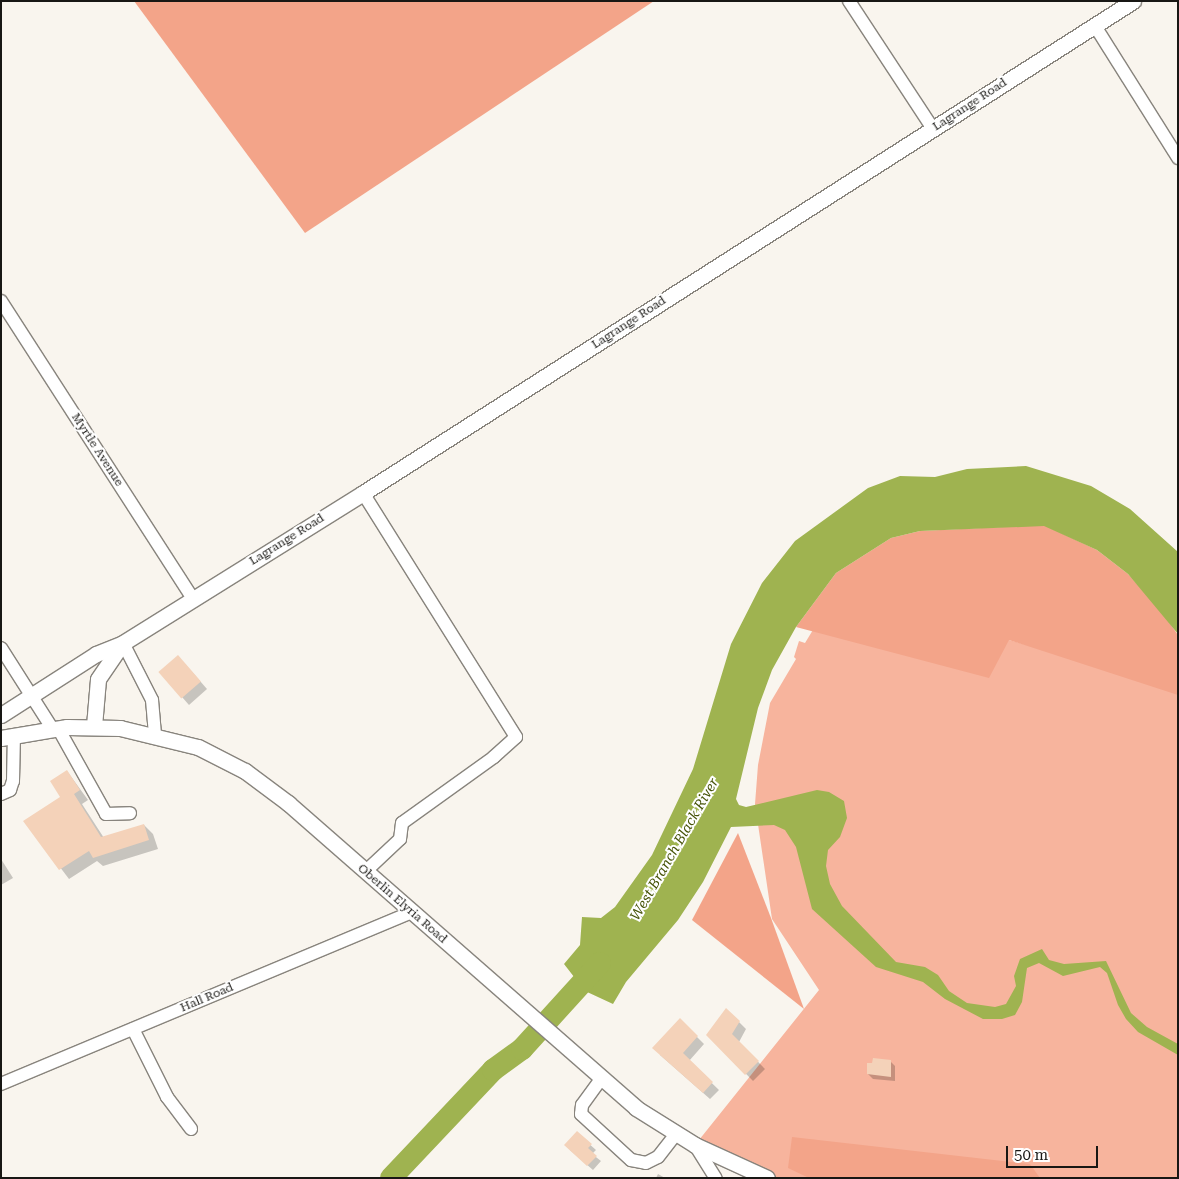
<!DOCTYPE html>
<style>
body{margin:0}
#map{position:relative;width:1179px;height:1179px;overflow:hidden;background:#f9f5ee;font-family:"Roboto Serif",serif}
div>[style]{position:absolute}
.green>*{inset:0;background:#f7b49d}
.forest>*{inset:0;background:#f3a489}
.water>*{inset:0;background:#9fb350}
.shadow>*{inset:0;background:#0003}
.river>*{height:22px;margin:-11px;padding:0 11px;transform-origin:11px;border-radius:11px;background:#9fb350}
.building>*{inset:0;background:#f4d2b9;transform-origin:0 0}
.roads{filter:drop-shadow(1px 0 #88847d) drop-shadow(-1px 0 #88847d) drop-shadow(0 1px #88847d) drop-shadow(0 -1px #88847d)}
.minor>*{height:12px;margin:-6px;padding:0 6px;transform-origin:6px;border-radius:6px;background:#fff}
.major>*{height:15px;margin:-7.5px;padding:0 7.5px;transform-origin:7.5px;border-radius:7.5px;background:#fff}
span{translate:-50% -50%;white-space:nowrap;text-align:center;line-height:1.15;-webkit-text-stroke:4px #fff;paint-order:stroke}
.street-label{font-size:12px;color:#181714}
.water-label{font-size:14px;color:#475409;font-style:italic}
.frame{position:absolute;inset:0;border:2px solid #181714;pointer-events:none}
.scale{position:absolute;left:1006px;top:1146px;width:92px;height:22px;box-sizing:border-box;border:2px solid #181714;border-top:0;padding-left:6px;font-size:15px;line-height:18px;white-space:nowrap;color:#181714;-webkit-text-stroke:4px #fff;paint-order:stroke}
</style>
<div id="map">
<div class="green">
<div style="clip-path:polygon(836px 592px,1178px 687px,1178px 1178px,767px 1178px,695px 1145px,819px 990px,772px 919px,755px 804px,758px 765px,770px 703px,796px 659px,794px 657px,799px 641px,805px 643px)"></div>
</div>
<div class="forest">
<div style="clip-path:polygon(134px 1px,654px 1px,305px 233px)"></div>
<div style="clip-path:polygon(1044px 525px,1097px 550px,1128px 574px,1161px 611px,1178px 635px,1178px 695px,1009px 640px,989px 678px,796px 627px,836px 573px,891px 538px,920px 531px)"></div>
<div style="clip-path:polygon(738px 833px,771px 918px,804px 1009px,692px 920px)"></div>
<div style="clip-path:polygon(792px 1137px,1030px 1164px,1040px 1178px,809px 1178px,788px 1168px)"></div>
</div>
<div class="water">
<div style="clip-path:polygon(1026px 466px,1091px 486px,1130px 509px,1178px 552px,1178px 634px,1128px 574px,1097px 550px,1044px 526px,920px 531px,891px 538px,836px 573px,796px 627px,772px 670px,758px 708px,736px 799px,739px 805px,746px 807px,817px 790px,829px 792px,844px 801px,847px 818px,840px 837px,828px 850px,826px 866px,830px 884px,842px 906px,896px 962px,925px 967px,938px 975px,949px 991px,967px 1003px,995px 1007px,1006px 1004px,1016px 986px,1014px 976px,1020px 959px,1042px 949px,1049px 960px,1064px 964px,1106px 961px,1131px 1013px,1147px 1027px,1178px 1044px,1178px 1055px,1138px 1032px,1126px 1019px,1118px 1005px,1107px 973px,1100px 967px,1063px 976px,1039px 963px,1027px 968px,1022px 1002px,1015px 1015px,1002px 1019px,983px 1019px,945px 999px,923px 982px,876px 967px,812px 909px,796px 847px,785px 830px,774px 825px,731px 827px,703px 882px,678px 920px,626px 982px,613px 1004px,585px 991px,564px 964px,580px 945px,582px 917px,601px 918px,615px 907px,652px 855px,693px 769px,731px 644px,762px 583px,795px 541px,868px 488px,900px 476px,935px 477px,967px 469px)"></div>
</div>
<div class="shadow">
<div style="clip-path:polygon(185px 664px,207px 689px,189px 705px,160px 672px)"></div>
<div style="clip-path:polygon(67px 771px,88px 800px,82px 804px,104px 838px,144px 825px,153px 834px,158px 849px,103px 866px,97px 861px,69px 879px,25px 821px,62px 797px)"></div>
<div style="clip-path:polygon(1px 859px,13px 878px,1px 885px)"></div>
<div style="clip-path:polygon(727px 1010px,746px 1029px,739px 1042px,765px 1069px,753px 1081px,708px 1035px)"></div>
<div style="clip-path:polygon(680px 1020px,704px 1044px,689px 1061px,719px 1090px,710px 1099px,660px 1055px)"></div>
<div style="clip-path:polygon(890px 1061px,895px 1066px,895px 1081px,873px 1079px,868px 1074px)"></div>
<div style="clip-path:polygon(577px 1133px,596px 1150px,592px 1154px,601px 1161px,593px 1170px,570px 1150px)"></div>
<div style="clip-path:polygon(658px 1174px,665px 1178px,656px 1178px)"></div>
</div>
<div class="river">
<div style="left:391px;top:1178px;width:149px;rotate:-46.6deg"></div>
<div style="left:493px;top:1070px;width:36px;rotate:-36deg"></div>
<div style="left:522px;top:1049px;width:116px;rotate:-47.8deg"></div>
</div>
<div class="building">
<div style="left:178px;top:655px;width:35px;height:26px;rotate:49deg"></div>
<div style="clip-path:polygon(67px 770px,80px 790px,74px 794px,101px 837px,144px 824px,149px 840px,93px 858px,89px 851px,59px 870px,23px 821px,60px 797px,50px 781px)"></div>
<div style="clip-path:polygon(726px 1008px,740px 1021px,732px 1034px,759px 1061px,745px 1075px,706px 1035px)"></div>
<div style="clip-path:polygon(680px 1018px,698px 1036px,683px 1053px,713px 1082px,703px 1093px,652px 1048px)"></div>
<div style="clip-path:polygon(873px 1058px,891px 1060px,891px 1077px,867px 1074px,867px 1063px,872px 1063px)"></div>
<div style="clip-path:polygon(577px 1131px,592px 1144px,588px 1148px,597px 1156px,587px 1166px,564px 1145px)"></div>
</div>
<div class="roads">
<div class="minor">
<div style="left:849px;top:1px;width:153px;rotate:56.7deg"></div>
<div style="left:1095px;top:26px;width:156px;rotate:57.8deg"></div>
<div style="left:1px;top:301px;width:354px;rotate:57.2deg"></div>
<div style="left:363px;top:493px;width:288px;rotate:57.9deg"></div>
<div style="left:516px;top:737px;width:30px;rotate:138deg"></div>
<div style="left:494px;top:757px;width:113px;rotate:144.3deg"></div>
<div style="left:402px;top:823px;width:16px;rotate:97deg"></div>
<div style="left:400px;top:839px;width:47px;rotate:136.7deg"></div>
<div style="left:123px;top:643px;width:64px;rotate:63deg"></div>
<div style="left:152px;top:700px;width:34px;rotate:85deg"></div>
<div style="left:1px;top:648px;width:95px;rotate:57.5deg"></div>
<div style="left:58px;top:728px;width:98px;rotate:60.8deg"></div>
<div style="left:106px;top:814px;width:24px;rotate:-2deg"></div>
<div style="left:1px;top:794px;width:10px;rotate:-24deg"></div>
<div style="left:10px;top:790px;width:9px;rotate:-72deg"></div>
<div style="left:13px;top:781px;width:46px;rotate:-88.8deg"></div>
<div style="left:133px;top:1029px;width:76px;rotate:63.4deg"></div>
<div style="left:167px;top:1097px;width:40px;rotate:53deg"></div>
<div style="left:601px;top:1079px;width:32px;rotate:126deg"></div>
<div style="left:582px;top:1105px;width:9px;rotate:96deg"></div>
<div style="left:581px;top:1114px;width:68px;rotate:42.6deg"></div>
<div style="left:631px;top:1160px;width:15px;rotate:11deg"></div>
<div style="left:646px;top:1163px;width:13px;rotate:-27deg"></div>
<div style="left:658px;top:1157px;width:29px;rotate:-52deg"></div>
<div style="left:1px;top:1084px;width:446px;rotate:-22.7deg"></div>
<div style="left:695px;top:1145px;width:39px;rotate:58deg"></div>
</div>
<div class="major">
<div style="left:1px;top:715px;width:113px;rotate:-32.7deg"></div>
<div style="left:96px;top:654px;width:29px;rotate:-22deg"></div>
<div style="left:123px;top:643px;width:283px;rotate:-32deg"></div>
<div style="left:363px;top:493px;width:914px;rotate:-32.58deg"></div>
<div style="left:94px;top:726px;width:47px;rotate:-85.1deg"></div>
<div style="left:98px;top:679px;width:42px;rotate:-55.6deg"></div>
<div style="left:1px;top:738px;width:67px;rotate:-9.5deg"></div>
<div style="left:67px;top:727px;width:53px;rotate:1.1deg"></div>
<div style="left:120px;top:728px;width:80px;rotate:13.7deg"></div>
<div style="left:198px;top:747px;width:53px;rotate:27.1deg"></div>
<div style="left:245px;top:771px;width:54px;rotate:36.7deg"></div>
<div style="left:288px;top:803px;width:463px;rotate:41.2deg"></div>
<div style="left:636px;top:1108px;width:70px;rotate:32.1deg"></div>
<div style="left:695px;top:1145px;width:79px;rotate:24.6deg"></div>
</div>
</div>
<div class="street-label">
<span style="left:970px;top:105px;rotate:-33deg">Lagrange Road</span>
<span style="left:629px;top:323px;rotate:-33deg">Lagrange Road</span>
<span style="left:97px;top:450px;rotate:57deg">Myrtle Avenue</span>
<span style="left:287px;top:540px;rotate:-32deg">Lagrange Road</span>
<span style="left:402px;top:904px;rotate:41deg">Oberlin Elyria Road</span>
<span style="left:207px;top:998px;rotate:-23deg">Hall Road</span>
</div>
<div class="water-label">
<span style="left:674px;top:849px;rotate:-60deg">West Branch Black River</span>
</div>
<div class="frame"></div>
<div class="scale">50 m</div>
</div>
